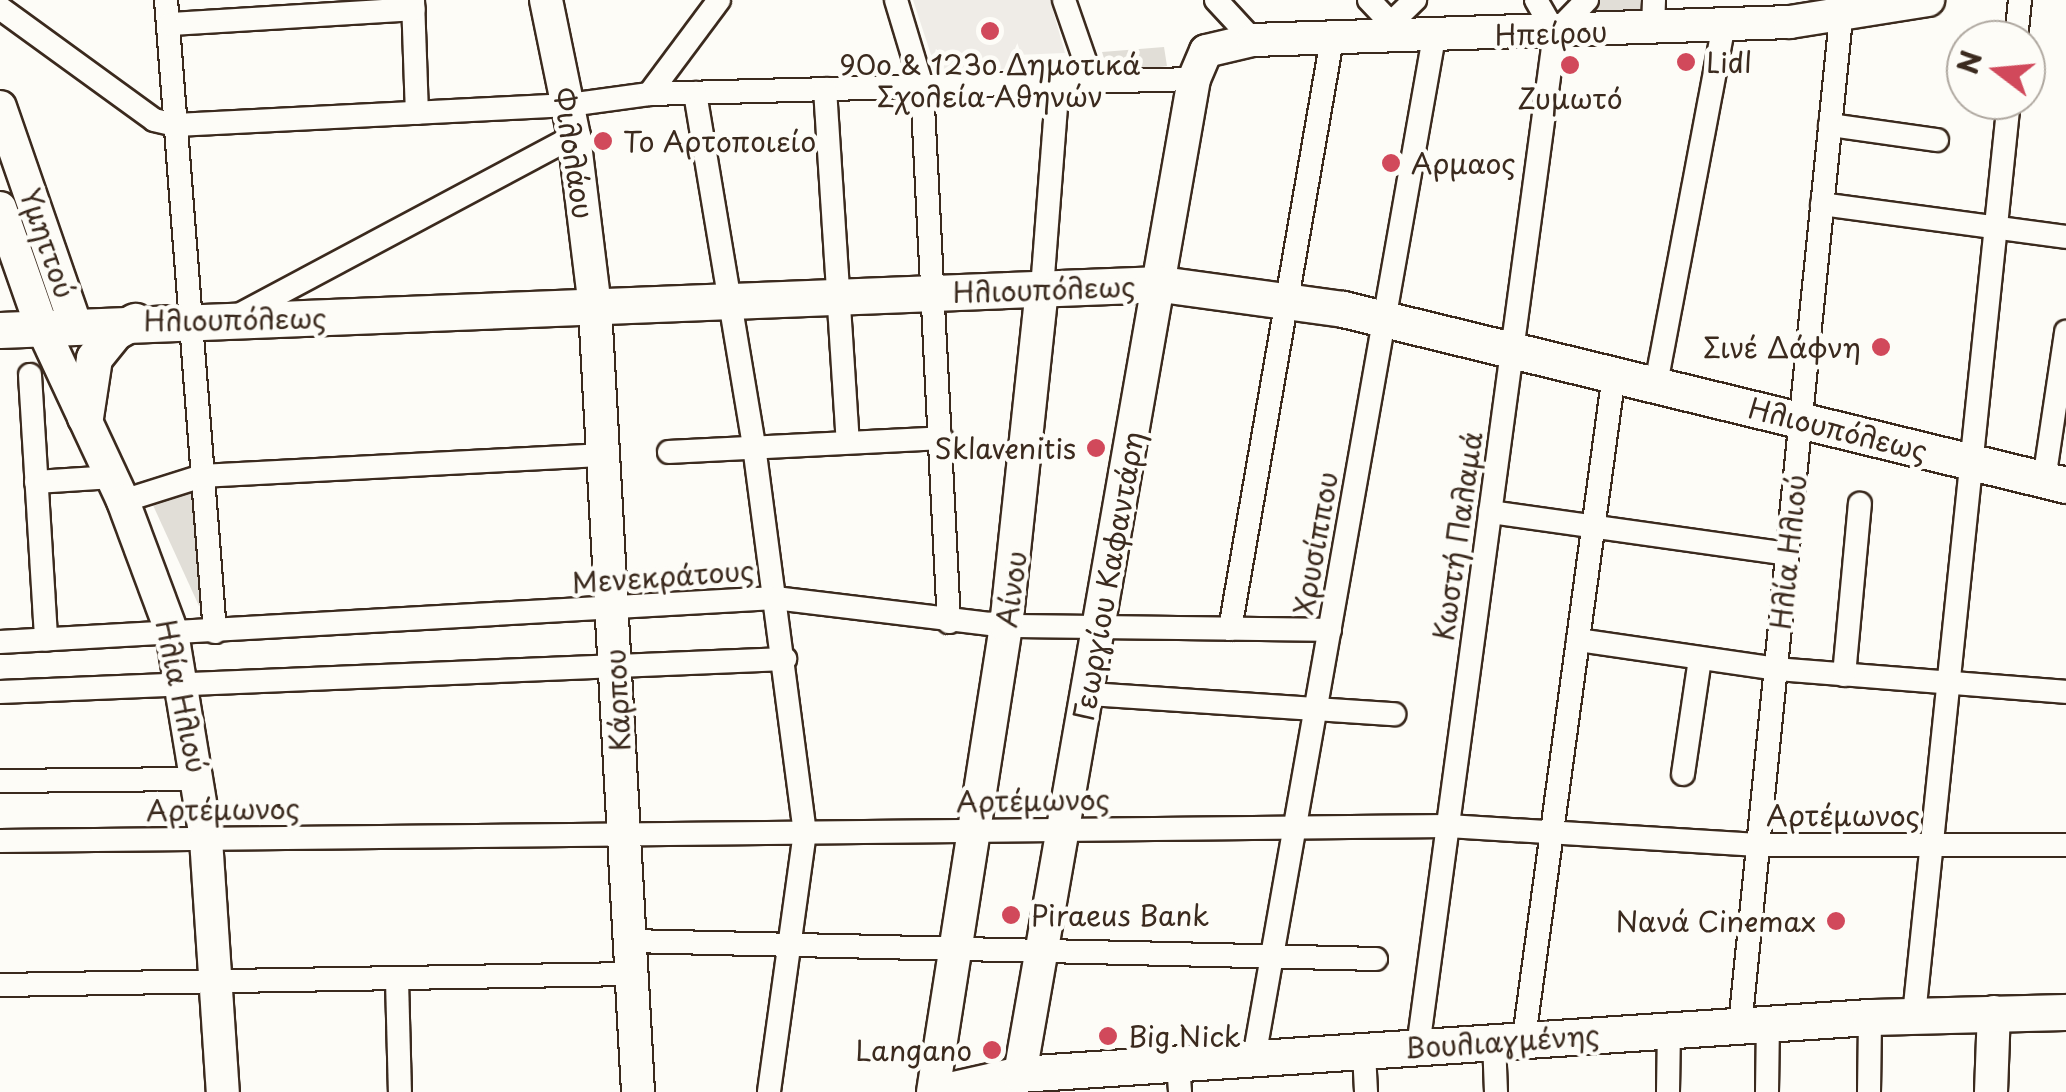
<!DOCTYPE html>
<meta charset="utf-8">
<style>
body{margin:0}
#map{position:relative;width:2066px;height:1092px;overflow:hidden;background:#fdfcf7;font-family:"Playpen Sans",sans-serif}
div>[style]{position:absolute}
.built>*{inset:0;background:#efece7}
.green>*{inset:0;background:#e1ded7}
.roads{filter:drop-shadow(2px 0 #3b2a1e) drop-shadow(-2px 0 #3b2a1e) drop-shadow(0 2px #3b2a1e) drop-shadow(0 -2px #3b2a1e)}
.street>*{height:22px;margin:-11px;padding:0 11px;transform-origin:11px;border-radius:11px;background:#fdfcf7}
.secondary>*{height:32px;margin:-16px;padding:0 16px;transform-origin:16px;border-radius:16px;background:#fdfcf7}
.primary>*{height:35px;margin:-17.5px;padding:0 17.5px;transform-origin:17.5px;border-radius:17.5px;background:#fdfcf7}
.dots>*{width:28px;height:28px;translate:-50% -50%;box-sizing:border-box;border:5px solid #fdfcf7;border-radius:50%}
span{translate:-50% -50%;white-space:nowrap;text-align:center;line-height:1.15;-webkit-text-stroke:9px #fdfcf7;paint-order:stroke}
.street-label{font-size:28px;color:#3b2a1e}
.poi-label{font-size:28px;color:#3b2a1e}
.left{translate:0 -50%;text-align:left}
.right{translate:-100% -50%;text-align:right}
.north{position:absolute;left:1946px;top:20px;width:100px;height:100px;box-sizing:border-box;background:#fdfcf7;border:2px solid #afa8a0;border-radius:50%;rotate:286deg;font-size:28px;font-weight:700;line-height:40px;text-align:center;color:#3b2a1e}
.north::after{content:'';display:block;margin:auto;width:35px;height:45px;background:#d1495b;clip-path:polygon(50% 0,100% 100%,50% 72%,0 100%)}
</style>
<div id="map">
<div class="built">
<div style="clip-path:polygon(913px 0,1050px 0,1065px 53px,1014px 55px,1015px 68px,938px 76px)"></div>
</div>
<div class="green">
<div style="clip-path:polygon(1593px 0,1643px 0,1642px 12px,1580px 13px)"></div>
<div style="clip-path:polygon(1164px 47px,1167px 66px,1109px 74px,1102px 52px)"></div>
<div style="clip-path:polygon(196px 486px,206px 602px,199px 606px,152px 503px)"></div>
</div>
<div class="roads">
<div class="street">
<div style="left:166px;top:0;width:634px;rotate:85.57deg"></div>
<div style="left:413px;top:0;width:113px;rotate:88deg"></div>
<div style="left:896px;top:0;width:90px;rotate:73.2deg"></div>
<div style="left:922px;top:86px;width:537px;rotate:87.12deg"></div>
<div style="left:1064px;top:0;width:86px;rotate:70.9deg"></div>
<div style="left:1216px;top:0;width:54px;rotate:47.2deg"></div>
<div style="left:1369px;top:0;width:52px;rotate:46.5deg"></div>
<div style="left:1536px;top:0;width:38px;rotate:60deg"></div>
<div style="left:0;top:8px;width:190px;rotate:36deg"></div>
<div style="left:154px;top:120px;width:23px;rotate:13deg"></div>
<div style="left:176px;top:125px;width:394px;rotate:-2.9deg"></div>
<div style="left:569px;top:105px;width:81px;rotate:-7.8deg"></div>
<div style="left:649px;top:94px;width:545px;rotate:-1.58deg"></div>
<div style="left:170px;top:24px;width:244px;rotate:-3.5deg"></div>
<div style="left:1390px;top:24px;width:35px;rotate:-44deg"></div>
<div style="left:1653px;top:29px;width:29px;rotate:-88deg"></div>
<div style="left:1555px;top:33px;width:46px;rotate:-45.9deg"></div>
<div style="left:2016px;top:40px;width:40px;rotate:-84.3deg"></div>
<div style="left:825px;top:89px;width:353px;rotate:86.3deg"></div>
<div style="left:695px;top:93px;width:358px;rotate:80.5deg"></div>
<div style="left:754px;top:446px;width:389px;rotate:82.5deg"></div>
<div style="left:805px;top:832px;width:262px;rotate:97.9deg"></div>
<div style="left:649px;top:94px;width:117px;rotate:-53.3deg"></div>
<div style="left:1830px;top:125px;width:108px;rotate:8deg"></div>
<div style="left:1822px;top:204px;width:246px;rotate:7.7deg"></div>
<div style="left:1042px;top:289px;width:208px;rotate:-85.6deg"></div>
<div style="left:237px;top:316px;width:382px;rotate:-28.1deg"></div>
<div style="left:30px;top:375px;width:265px;rotate:86.5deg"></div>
<div style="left:1656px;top:384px;width:365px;rotate:-79.3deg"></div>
<div style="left:669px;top:452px;width:273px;rotate:-2.9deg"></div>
<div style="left:2044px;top:480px;width:150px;rotate:-81.5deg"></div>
<div style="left:36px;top:482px;width:77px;rotate:-3.7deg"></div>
<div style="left:123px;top:501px;width:83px;rotate:-17.6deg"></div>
<div style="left:202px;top:476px;width:402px;rotate:-3deg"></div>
<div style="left:1490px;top:512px;width:300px;rotate:8deg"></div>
<div style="left:1230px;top:629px;width:599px;rotate:-80.19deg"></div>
<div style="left:1578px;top:640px;width:200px;rotate:8.3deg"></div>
<div style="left:1776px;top:669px;width:291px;rotate:4.5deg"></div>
<div style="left:0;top:642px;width:776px;rotate:-3.25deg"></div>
<div style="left:775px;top:598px;width:233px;rotate:6.9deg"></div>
<div style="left:1006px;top:626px;width:324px;rotate:0.7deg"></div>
<div style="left:1844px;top:675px;width:172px;rotate:-84.7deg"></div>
<div style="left:0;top:692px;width:786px;rotate:-2.41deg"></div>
<div style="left:1089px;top:694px;width:306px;rotate:3.8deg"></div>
<div style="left:1683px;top:774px;width:116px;rotate:-81.6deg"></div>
<div style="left:0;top:781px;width:199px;rotate:-0.6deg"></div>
<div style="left:0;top:841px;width:1448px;rotate:-0.59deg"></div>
<div style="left:1448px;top:826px;width:311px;rotate:3.5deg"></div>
<div style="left:1758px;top:845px;width:308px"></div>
<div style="left:630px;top:941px;width:746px;rotate:1.38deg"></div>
<div style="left:397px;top:980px;width:112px;rotate:88.5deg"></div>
<div style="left:0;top:985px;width:632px;rotate:-1deg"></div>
<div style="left:1914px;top:1015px;width:920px;rotate:-84.07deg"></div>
<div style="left:1740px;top:1026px;width:1014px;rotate:-84.28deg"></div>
<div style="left:1524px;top:1038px;width:670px;rotate:-82.28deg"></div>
<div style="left:1494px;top:1040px;width:52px;rotate:87.8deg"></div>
<div style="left:1418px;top:1047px;width:1023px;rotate:-82.31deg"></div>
<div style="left:1364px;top:1052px;width:40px;rotate:87.1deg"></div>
<div style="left:1254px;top:1058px;width:1037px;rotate:-80deg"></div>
<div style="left:1178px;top:1063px;width:29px;rotate:86deg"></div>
<div style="left:1668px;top:1092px;width:61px;rotate:-89.1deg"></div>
<div style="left:1767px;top:1092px;width:68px;rotate:-89.2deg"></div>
<div style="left:1869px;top:1092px;width:75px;rotate:-89.2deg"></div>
</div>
<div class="secondary">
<div style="left:546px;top:0;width:139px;rotate:78.4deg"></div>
<div style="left:574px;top:136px;width:173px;rotate:83deg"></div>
<div style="left:595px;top:308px;width:785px;rotate:86.86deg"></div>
<div style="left:0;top:107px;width:229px;rotate:70.9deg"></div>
<div style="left:0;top:208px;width:124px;rotate:70.7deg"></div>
<div style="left:41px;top:325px;width:194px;rotate:65deg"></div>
<div style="left:123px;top:501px;width:141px;rotate:69.6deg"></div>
<div style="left:172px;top:633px;width:209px;rotate:80.6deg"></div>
<div style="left:206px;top:839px;width:254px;rotate:86.2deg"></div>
<div style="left:1020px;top:1074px;width:1010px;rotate:-80.08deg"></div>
<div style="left:1194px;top:79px;width:30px;rotate:-67deg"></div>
<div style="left:1206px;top:51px;width:48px;rotate:-13.2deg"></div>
<div style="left:1253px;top:40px;width:537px;rotate:-1.92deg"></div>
<div style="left:1790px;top:22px;width:140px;rotate:-9.1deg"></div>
<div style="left:933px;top:1092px;width:472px;rotate:-81.1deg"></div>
<div style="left:1006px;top:626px;width:339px;rotate:-83.9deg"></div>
<div style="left:1991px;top:1092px;width:80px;rotate:-87.9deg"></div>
</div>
<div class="primary">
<div style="left:0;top:330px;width:1162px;rotate:-2.27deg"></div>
<div style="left:1161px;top:284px;width:184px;rotate:7.8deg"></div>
<div style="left:1343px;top:309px;width:744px;rotate:13.68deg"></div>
<div style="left:85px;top:417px;width:60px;rotate:-81.3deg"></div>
<div style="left:94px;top:358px;width:33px;rotate:-51deg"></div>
<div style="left:115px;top:332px;width:23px;rotate:-29deg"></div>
<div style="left:940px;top:1092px;width:82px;rotate:-12.7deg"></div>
<div style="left:1020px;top:1074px;width:852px;rotate:-3.84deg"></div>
<div style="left:1870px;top:1017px;width:196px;rotate:-1.5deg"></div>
</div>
</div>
<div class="dots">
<div style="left:990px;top:31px;background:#d1495b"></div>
<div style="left:1686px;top:62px;background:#d1495b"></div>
<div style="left:1570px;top:65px;background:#d1495b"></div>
<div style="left:603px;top:141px;background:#d1495b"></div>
<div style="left:1391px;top:163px;background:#d1495b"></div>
<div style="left:1881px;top:347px;background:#d1495b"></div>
<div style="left:1096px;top:448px;background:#d1495b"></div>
<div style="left:1011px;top:915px;background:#d1495b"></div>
<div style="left:1836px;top:921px;background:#d1495b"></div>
<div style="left:1108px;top:1036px;background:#d1495b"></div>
<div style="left:992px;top:1050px;background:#d1495b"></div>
</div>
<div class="street-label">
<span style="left:1551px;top:33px;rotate:-2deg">Ηπείρου</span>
<span style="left:574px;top:153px;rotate:81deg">Φιλολάου</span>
<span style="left:48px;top:243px;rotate:71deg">Υμηττού</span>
<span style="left:1044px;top:289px;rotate:-2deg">Ηλιουπόλεως</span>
<span style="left:235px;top:319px;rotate:-1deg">Ηλιουπόλεως</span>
<span style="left:1838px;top:429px;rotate:14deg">Ηλιουπόλεως</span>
<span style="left:1457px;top:536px;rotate:-82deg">Κωστή Παλαμά</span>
<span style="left:1315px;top:543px;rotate:-80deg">Χρυσίππου</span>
<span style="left:1788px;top:552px;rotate:-84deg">Ηλία Ηλιού</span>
<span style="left:663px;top:576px;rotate:-4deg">Μενεκράτους</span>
<span style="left:1108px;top:576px;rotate:-80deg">Γεωργίου Καφαντάρη</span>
<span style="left:1011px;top:589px;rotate:-82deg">Αίνου</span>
<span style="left:182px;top:696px;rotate:78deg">Ηλία Ηλιού</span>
<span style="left:617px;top:700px;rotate:-93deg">Κάρπου</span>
<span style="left:1033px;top:800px;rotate:-1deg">Αρτέμωνος</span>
<span style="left:223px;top:809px;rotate:-1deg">Αρτέμωνος</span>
<span style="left:1843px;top:815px">Αρτέμωνος</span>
<span style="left:1502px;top:1041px;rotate:-4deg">Βουλιαγμένης</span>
</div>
<div class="poi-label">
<span class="left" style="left:1706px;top:62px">Lidl</span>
<span style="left:990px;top:80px">90ο &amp; 123ο Δημοτικά<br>Σχολεία Αθηνών</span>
<span style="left:1570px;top:98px">Ζυμωτό</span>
<span class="left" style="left:623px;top:141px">Το Αρτοποιείο</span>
<span class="left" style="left:1411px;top:163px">Αρμαος</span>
<span class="right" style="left:1861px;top:347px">Σινέ Δάφνη</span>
<span class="right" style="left:1076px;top:448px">Sklavenitis</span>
<span class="left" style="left:1031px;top:915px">Piraeus Bank</span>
<span class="right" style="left:1816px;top:921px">Νανά Cinemax</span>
<span class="left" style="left:1128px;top:1036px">Big Nick</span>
<span class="right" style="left:972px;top:1050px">Langano</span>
</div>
<div class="north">N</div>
</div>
